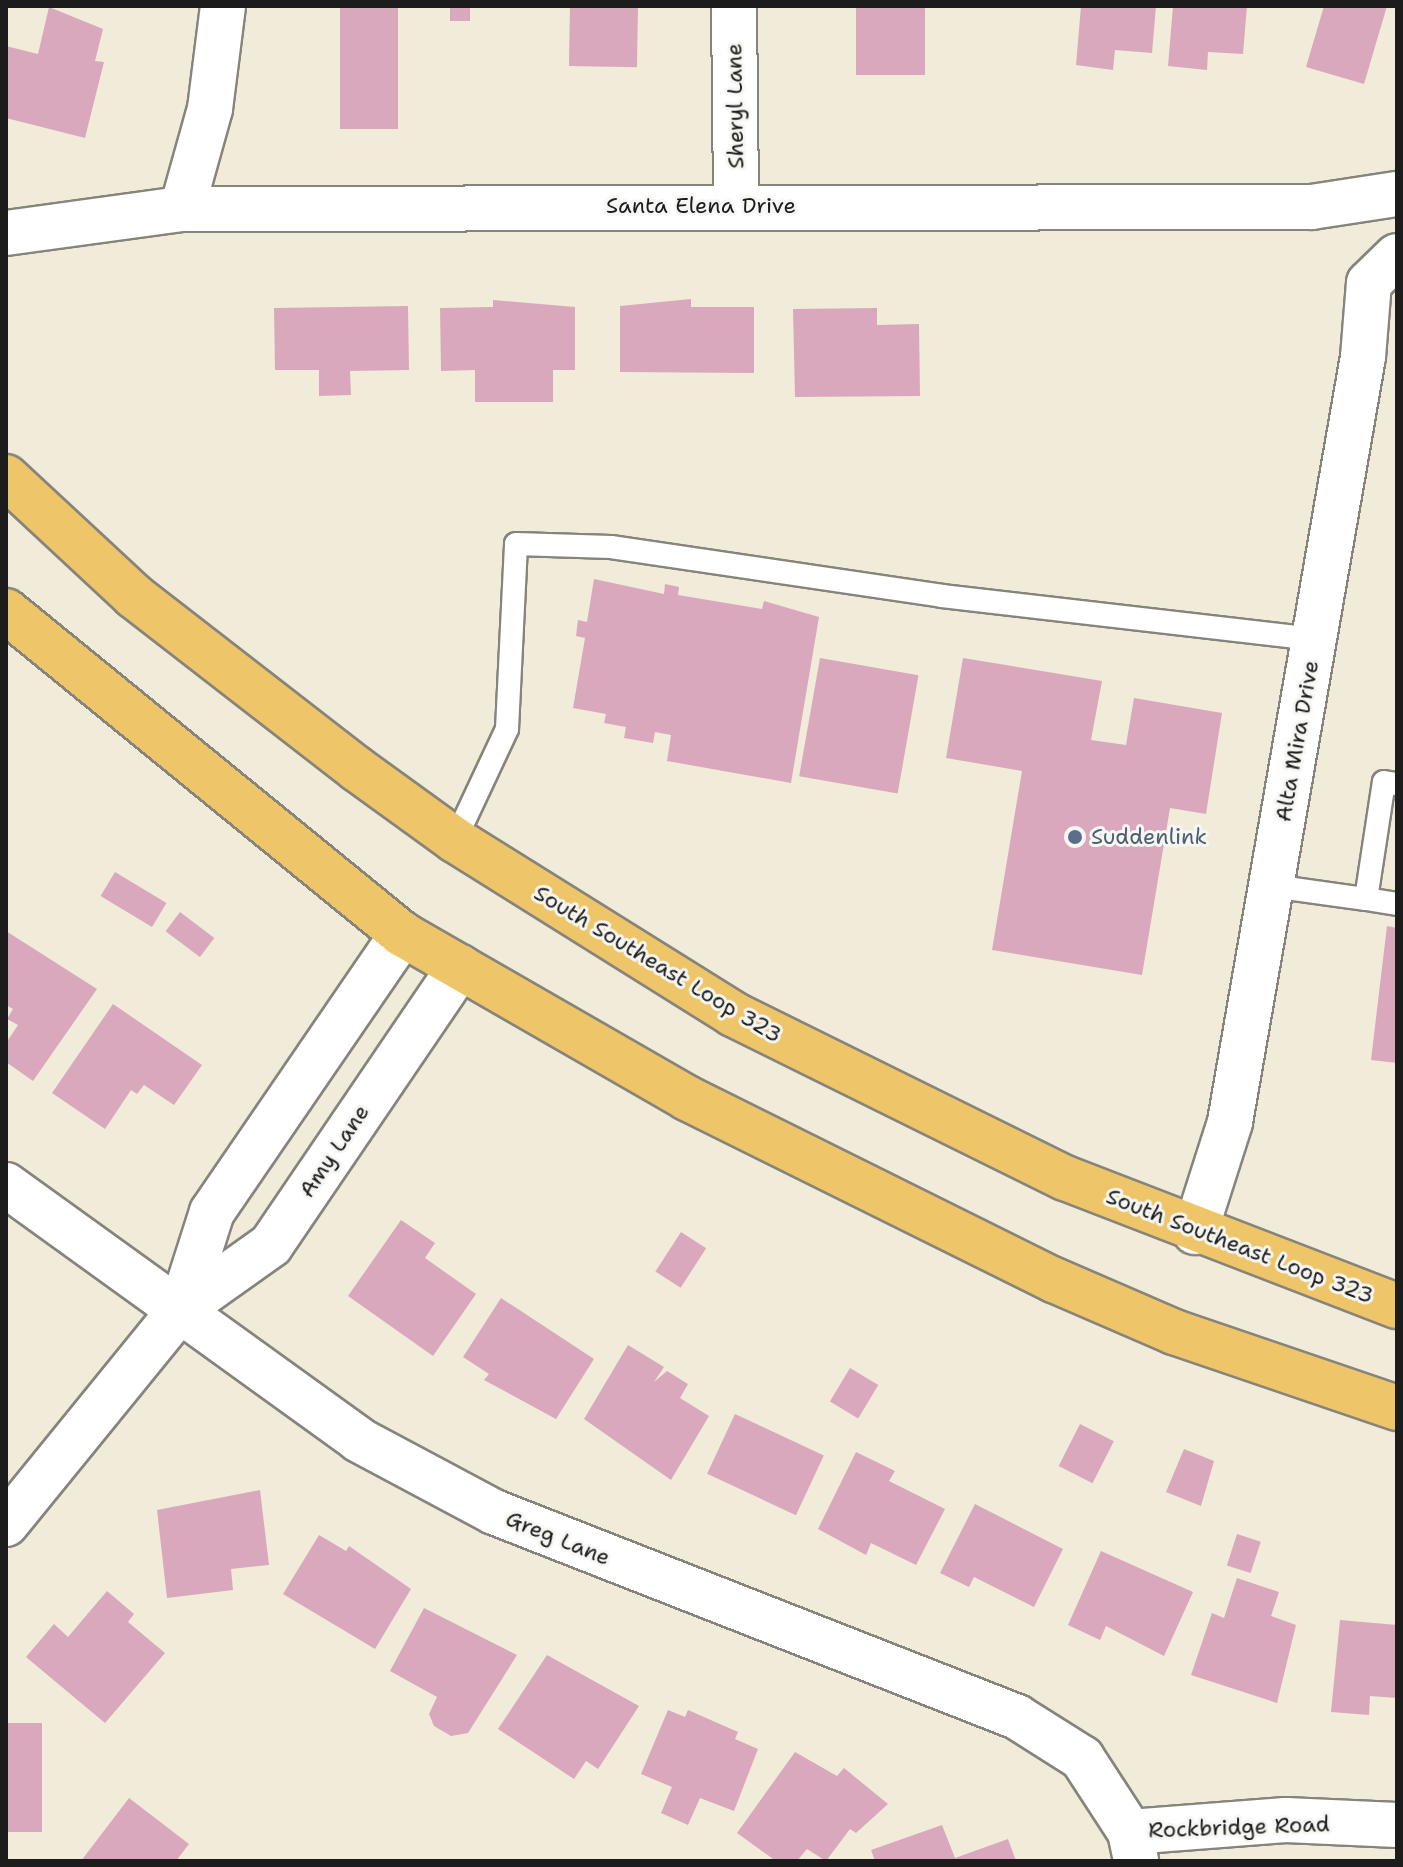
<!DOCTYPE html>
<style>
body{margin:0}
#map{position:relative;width:1403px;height:1867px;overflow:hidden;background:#f1ebda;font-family:"Shantell Sans",sans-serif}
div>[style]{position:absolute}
.building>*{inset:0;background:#daa8bc;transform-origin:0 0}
.roads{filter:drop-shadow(2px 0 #86847b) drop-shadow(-2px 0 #86847b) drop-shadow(0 2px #86847b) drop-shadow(0 -2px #86847b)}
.service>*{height:22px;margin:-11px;padding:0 11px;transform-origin:11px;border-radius:11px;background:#fff}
.minor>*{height:44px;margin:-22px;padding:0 22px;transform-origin:22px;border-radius:22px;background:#fff}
.trunk>*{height:44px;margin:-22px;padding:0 22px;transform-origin:22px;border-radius:22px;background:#eec569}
.dots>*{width:22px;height:22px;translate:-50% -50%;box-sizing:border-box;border:4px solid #f6f6f2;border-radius:50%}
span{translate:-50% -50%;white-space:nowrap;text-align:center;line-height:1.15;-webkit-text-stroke:6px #f6f6f2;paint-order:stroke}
.street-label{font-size:22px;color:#1c1c1c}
.service-label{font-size:22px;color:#4e5e75}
.left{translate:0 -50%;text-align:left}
.frame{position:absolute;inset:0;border:8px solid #1c1c1c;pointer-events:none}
</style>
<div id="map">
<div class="building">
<div style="left:340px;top:6px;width:58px;height:123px"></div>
<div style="left:450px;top:6px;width:20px;height:15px"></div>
<div style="left:570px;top:6px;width:68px;height:60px;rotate:1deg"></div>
<div style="left:856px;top:6px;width:69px;height:69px"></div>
<div style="clip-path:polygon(1081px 6px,1156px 6px,1152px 53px,1115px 50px,1113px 70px,1076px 65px)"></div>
<div style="clip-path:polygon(1173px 6px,1247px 6px,1243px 54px,1208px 52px,1207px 70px,1168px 66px)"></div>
<div style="clip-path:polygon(1324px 6px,1387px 6px,1364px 84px,1306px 67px)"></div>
<div style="clip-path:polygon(49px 7px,103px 29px,95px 61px,104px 62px,85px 138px,6px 118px,6px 46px,38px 54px)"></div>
<div style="clip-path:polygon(691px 299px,691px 307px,754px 307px,754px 373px,620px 372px,620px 306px)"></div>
<div style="clip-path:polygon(493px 300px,575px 307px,575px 370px,553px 370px,553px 402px,475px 402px,475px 370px,441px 371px,440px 308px,493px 307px)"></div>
<div style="clip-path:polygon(408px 306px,409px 370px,350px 371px,351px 395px,319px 396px,319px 370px,275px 370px,274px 308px)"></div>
<div style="clip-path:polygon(877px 308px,877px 325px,919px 324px,920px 396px,795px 397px,793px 309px)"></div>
<div style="clip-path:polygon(594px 579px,664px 594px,665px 584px,679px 587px,678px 595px,762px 609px,764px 601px,819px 617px,791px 783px,667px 761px,671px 735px,655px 732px,653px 743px,624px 738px,626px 727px,604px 723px,606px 714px,573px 708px,585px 638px,576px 636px,578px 620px,587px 622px)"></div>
<div style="left:820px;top:658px;width:100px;height:120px;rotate:10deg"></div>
<div style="clip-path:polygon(963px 658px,1102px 681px,1091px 740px,1126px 745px,1134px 698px,1222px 713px,1206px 814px,1170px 808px,1142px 975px,992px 950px,1022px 771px,946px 758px)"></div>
<div style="left:115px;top:872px;width:60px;height:28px;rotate:31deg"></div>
<div style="left:180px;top:912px;width:43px;height:24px;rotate:37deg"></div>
<div style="clip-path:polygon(1387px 926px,1397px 928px,1397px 1063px,1371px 1060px)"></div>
<div style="clip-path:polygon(6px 931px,97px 989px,33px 1081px,6px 1062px,6px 1043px,18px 1025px,7px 1019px,13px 1009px,6px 1005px)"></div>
<div style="clip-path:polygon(113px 1004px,202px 1065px,174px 1105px,144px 1085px,137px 1094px,131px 1090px,105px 1129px,52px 1093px)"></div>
<div style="clip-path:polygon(401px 1220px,435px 1243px,425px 1258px,476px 1294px,433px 1356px,348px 1296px)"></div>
<div style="left:681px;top:1232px;width:30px;height:47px;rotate:33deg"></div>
<div style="clip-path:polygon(501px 1298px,594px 1359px,556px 1419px,484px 1380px,489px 1374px,463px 1357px)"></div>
<div style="clip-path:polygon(628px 1345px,664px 1367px,654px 1382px,667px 1371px,688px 1384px,680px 1398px,709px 1416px,671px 1480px,584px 1419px)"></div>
<div style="left:850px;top:1368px;width:33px;height:39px;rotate:31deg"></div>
<div style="left:735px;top:1414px;width:98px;height:66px;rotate:25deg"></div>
<div style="left:1080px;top:1424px;width:38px;height:47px;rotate:27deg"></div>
<div style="clip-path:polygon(1184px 1449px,1214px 1461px,1201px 1506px,1166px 1492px)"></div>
<div style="clip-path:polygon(856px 1452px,895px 1471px,889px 1481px,945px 1509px,916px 1565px,871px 1543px,866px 1555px,818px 1529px)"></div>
<div style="clip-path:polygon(260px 1490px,269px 1565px,231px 1569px,233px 1590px,167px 1598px,157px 1510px)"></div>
<div style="clip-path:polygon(975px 1504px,1063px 1549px,1034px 1607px,974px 1577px,969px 1587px,940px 1573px)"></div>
<div style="left:1237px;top:1534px;width:25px;height:33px;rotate:18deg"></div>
<div style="clip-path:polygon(319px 1535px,346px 1551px,349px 1546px,411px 1589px,375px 1649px,283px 1594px)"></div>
<div style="clip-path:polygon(1101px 1551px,1193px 1592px,1164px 1656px,1106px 1626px,1100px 1640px,1068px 1625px)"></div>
<div style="clip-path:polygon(1237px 1578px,1279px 1592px,1271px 1616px,1296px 1625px,1277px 1703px,1191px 1675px,1212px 1613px,1224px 1618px)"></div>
<div style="clip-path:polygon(107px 1591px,134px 1614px,128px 1622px,165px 1653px,105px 1723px,26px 1657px,54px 1624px,68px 1637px)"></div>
<div style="clip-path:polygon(424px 1608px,517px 1655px,468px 1733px,451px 1736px,434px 1726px,429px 1714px,437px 1697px,390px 1671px)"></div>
<div style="clip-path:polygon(1340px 1620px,1397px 1625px,1397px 1698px,1370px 1696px,1369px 1715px,1331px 1712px)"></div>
<div style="clip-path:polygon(547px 1655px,639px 1706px,598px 1769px,586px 1761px,574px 1779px,498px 1729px)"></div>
<div style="clip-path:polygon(668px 1710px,685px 1717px,688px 1710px,738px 1732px,735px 1739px,758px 1749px,734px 1811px,700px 1798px,688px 1825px,661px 1813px,672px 1787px,641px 1774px)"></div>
<div style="left:6px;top:1723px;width:36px;height:109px"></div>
<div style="clip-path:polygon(795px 1752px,837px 1776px,844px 1768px,888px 1804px,856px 1833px,850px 1829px,826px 1861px,807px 1849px,797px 1861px,776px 1861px,737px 1833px)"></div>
<div style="clip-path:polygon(129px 1798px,189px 1844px,176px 1861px,81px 1861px)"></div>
<div style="clip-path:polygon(942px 1825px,955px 1858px,1008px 1839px,1016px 1861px,875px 1861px,871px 1850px)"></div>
</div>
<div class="roads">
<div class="service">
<div style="left:455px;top:840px;width:123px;rotate:-64.9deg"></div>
<div style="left:507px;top:729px;width:185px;rotate:-87.2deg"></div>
<div style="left:516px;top:544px;width:95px;rotate:1.8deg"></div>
<div style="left:611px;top:547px;width:335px;rotate:8.4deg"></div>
<div style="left:942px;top:596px;width:374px;rotate:6.6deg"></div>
<div style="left:1272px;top:886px;width:95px;rotate:7.9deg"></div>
<div style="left:1366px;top:899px;width:118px;rotate:-81.3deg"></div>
<div style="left:1384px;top:782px;width:13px;rotate:9deg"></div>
<div style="left:1366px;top:899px;width:31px;rotate:9deg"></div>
</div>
<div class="minor">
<div style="left:734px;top:6px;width:200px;rotate:89.4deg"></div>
<div style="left:182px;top:209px;width:104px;rotate:-74.4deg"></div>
<div style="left:210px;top:109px;width:104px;rotate:-82.8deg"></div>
<div style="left:6px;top:233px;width:178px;rotate:-7.8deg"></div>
<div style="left:182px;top:209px;width:1130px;rotate:-0.1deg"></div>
<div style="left:1312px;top:207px;width:86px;rotate:-8.7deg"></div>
<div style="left:6px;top:1185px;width:435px;rotate:35.8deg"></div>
<div style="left:359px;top:1440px;width:153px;rotate:28.1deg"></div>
<div style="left:494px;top:1512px;width:562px;rotate:21.4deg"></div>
<div style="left:1017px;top:1717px;width:77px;rotate:32.2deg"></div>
<div style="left:1082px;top:1758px;width:88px;rotate:57deg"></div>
<div style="left:1130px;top:1832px;width:30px;rotate:78deg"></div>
<div style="left:1195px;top:1232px;width:115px;rotate:-72.3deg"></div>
<div style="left:1230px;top:1122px;width:776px;rotate:-80.14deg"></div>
<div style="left:1363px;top:357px;width:74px;rotate:-85.4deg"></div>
<div style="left:1369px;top:283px;width:39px;rotate:-44deg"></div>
<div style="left:181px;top:1309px;width:102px;rotate:-72.3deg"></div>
<div style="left:212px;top:1212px;width:337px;rotate:-55.6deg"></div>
<div style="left:6px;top:1524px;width:277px;rotate:-50.9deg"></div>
<div style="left:181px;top:1309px;width:110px;rotate:-35.4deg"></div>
<div style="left:271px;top:1245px;width:336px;rotate:-55.8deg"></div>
<div style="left:1130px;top:1832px;width:156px;rotate:-4.4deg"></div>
<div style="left:1286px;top:1820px;width:111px;rotate:2.6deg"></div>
</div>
<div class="trunk">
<div style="left:6px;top:477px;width:175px;rotate:42.9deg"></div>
<div style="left:134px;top:596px;width:282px;rotate:37.8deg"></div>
<div style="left:357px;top:769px;width:121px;rotate:35.9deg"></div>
<div style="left:455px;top:840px;width:328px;rotate:32deg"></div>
<div style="left:733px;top:1014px;width:370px;rotate:26.3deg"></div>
<div style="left:1065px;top:1178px;width:356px;rotate:21.1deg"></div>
<div style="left:6px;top:611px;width:511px;rotate:39.2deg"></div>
<div style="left:402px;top:934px;width:329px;rotate:29.9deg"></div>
<div style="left:687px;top:1098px;width:410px;rotate:26.4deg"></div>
<div style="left:1054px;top:1280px;width:131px;rotate:23.4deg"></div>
<div style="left:1174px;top:1332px;width:236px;rotate:18.8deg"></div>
</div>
</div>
<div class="dots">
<div style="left:1075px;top:837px;background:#5c6f8a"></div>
</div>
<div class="street-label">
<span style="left:735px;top:106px;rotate:-91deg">Sheryl Lane</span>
<span style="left:701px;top:206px">Santa Elena Drive</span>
<span style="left:1297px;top:741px;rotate:-80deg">Alta Mira Drive</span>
<span style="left:658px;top:964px;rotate:31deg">South Southeast Loop 323</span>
<span style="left:334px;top:1151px;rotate:-56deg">Amy Lane</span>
<span style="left:1240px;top:1246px;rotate:21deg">South Southeast Loop 323</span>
<span style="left:558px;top:1538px;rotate:22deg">Greg Lane</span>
<span style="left:1239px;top:1827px;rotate:-2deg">Rockbridge Road</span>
</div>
<div class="service-label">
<span class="left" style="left:1091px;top:837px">Suddenlink</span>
</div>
<div class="frame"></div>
</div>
